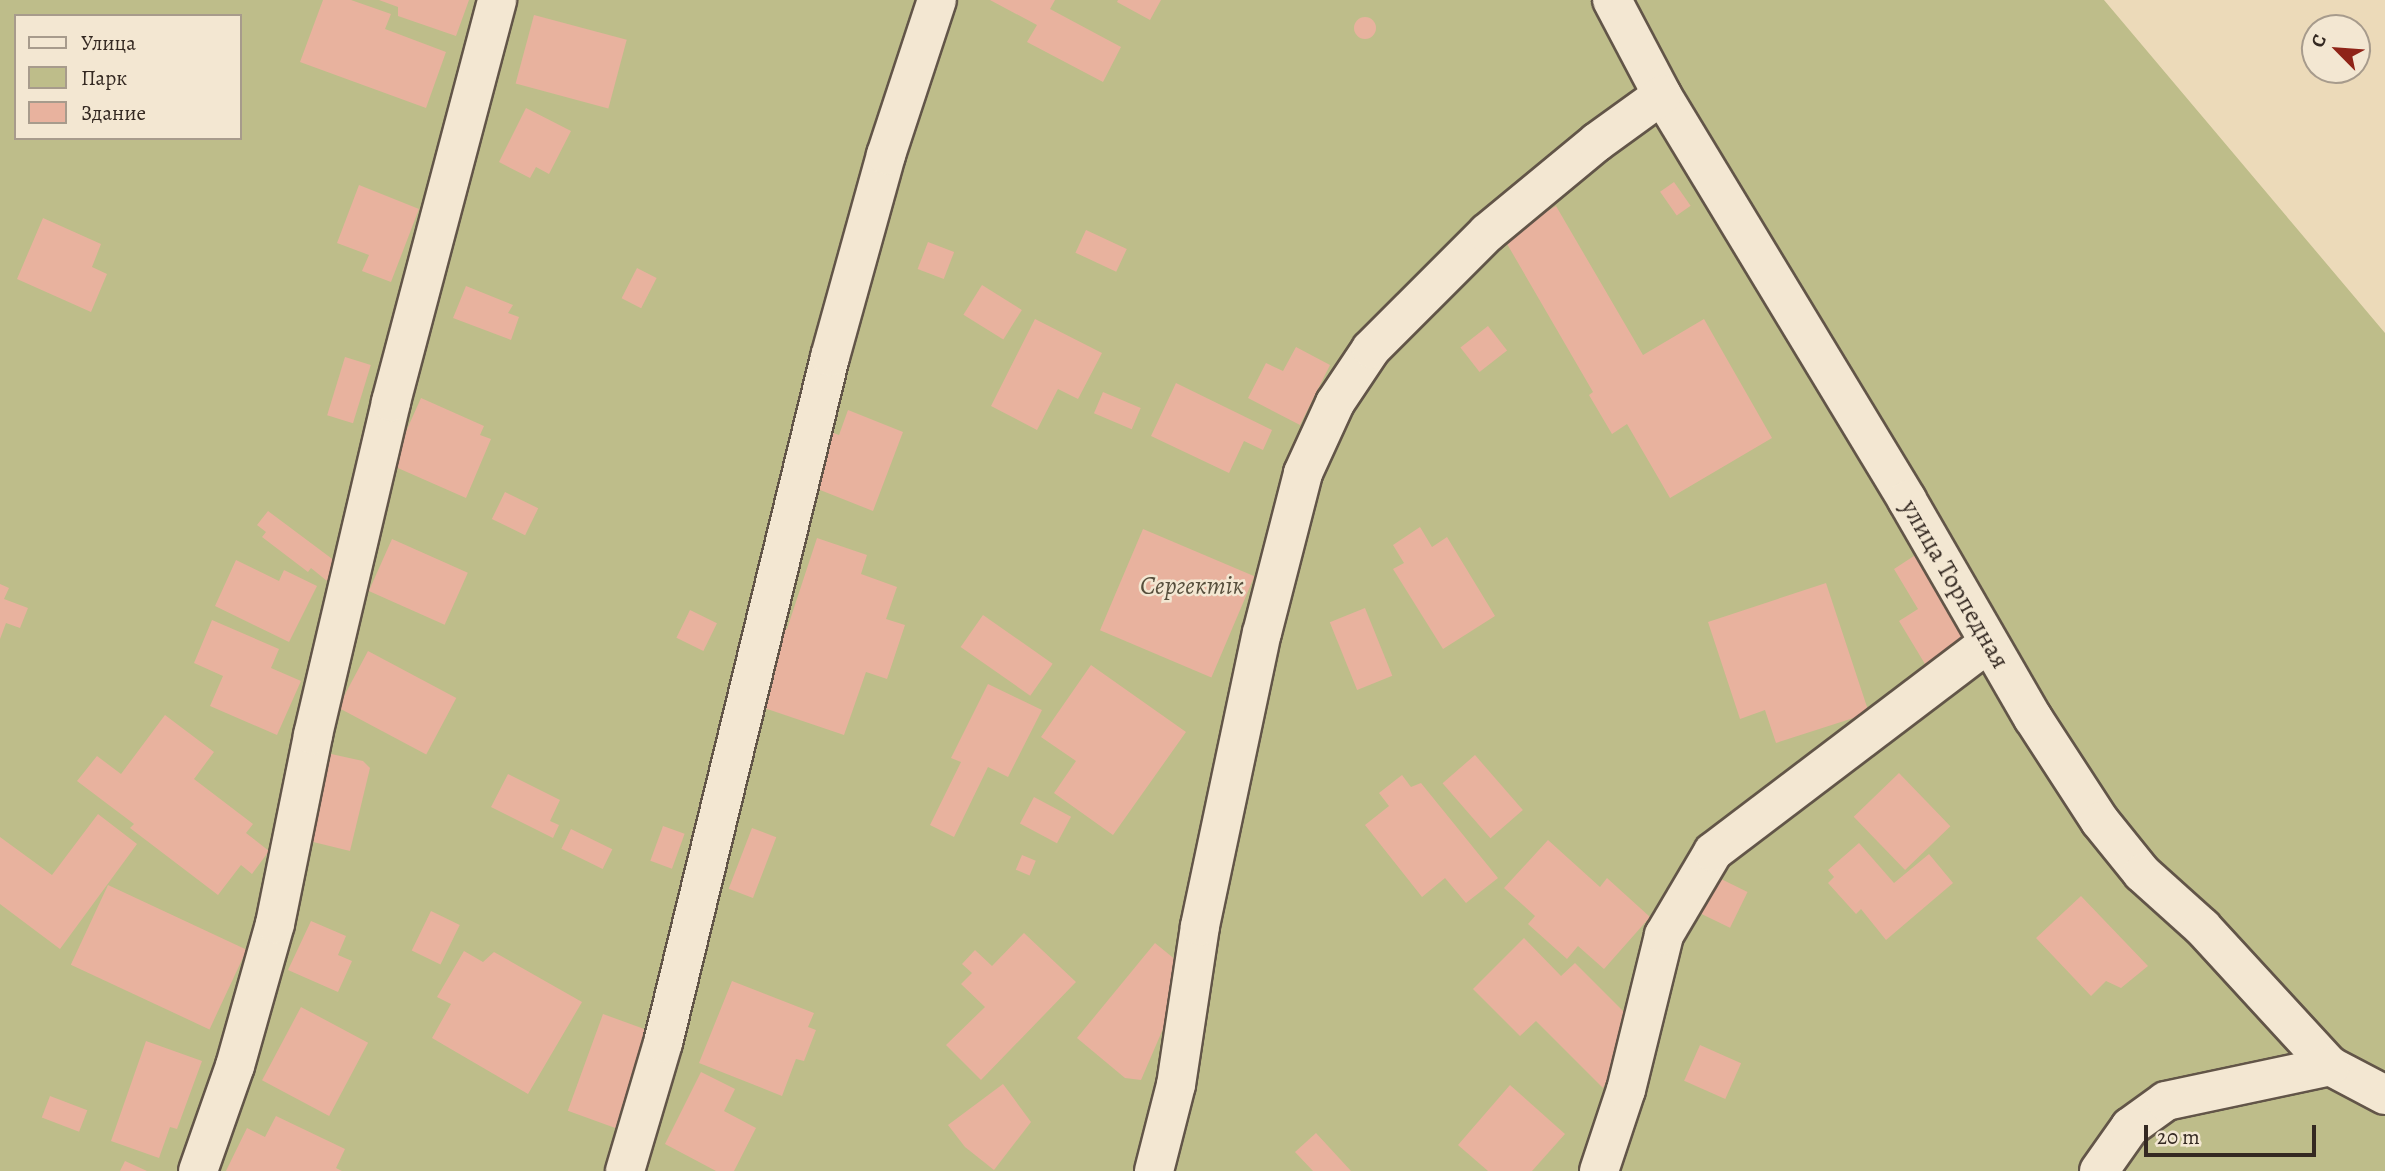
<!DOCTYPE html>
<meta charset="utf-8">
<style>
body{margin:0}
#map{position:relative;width:2385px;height:1171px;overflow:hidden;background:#ecdab9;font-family:Alegreya,serif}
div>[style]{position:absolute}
.green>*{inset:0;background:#bebd8a}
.building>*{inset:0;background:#e8b29e;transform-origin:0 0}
.round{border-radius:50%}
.roads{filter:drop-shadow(2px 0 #625548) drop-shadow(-2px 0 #625548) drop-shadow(0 2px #625548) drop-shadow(0 -2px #625548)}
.minor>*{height:38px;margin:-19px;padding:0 19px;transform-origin:19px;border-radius:19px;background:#f3e7d2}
span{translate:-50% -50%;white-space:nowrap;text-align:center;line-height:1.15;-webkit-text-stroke:5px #f3e7d2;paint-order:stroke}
.street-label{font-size:26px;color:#342922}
.park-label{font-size:26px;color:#564e3c;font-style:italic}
.legend{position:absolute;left:14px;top:14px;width:228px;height:126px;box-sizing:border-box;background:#f3e7d2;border:2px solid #a79b8c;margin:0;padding:9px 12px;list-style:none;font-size:21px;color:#342922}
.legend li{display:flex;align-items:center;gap:14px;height:35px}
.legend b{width:35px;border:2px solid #a79b8c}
.north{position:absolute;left:2301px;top:14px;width:70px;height:70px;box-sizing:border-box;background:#f3e7d2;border:2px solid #a79b8c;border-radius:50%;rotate:295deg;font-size:19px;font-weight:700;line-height:28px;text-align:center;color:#342922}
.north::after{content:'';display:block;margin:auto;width:24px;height:32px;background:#8f2418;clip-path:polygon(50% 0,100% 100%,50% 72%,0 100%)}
.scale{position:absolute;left:2144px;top:1125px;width:172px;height:32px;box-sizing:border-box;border:4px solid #342922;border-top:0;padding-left:9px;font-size:21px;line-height:24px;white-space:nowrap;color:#342922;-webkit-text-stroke:5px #f3e7d2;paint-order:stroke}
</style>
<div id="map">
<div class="green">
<div style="clip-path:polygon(evenodd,0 0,2104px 0,2385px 333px,2385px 1171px,0 1171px,0 0,16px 16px,240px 16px,240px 138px,16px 138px,16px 16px)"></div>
</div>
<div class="building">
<div style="clip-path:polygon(323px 0,351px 0,391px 14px,385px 29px,446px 52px,426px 108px,300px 62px)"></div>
<div style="clip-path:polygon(379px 0,469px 0,456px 36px,398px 16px,398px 7px)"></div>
<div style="clip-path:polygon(990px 0,1055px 0,1050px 9px,1121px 47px,1103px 82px,1027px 42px,1037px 25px)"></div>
<div style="clip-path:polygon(1118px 0,1161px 0,1150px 20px,1117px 2px)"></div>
<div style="left:534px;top:15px;width:96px;height:71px;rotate:15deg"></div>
<div class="round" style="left:1354px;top:17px;width:22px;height:22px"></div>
<div style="clip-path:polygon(526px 108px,571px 131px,549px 174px,536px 167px,530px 178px,499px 162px)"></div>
<div style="left:1674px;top:182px;width:29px;height:17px;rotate:55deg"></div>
<div style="clip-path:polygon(359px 185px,419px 209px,391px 282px,362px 271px,369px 255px,337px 243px)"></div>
<div style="clip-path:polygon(1556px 206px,1643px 355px,1704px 319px,1772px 438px,1670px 498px,1627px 424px,1612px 434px,1589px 395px,1593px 392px,1503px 237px)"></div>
<div style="clip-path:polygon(43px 218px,101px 244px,92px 267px,107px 274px,91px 312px,17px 279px)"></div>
<div style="left:1086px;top:230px;width:45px;height:25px;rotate:25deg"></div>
<div style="left:928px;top:242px;width:28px;height:29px;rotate:21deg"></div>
<div style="left:637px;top:268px;width:22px;height:34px;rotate:27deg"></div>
<div style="left:982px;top:285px;width:47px;height:35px;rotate:32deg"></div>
<div style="clip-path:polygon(466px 286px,513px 305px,508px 313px,519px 317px,511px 340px,453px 318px)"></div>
<div style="clip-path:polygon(1035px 319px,1102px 353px,1078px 399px,1058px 389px,1037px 430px,991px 406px)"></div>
<div style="left:1488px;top:326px;width:31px;height:35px;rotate:52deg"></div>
<div style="clip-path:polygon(1296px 347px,1330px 365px,1300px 425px,1248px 398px,1266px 363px,1283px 371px)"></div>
<div style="left:345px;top:357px;width:27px;height:61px;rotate:17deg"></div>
<div style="clip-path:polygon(1176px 383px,1272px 430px,1263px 450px,1244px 441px,1229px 473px,1151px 436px)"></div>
<div style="left:1103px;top:392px;width:41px;height:23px;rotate:23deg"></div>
<div style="clip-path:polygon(421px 398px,484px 426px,480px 435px,491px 439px,466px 498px,391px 465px)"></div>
<div style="clip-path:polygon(848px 410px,903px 432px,873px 511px,810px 486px,831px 432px,839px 435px)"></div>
<div style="left:505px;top:492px;width:37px;height:30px;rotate:26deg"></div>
<div style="clip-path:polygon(268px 511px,339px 564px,327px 581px,311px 568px,308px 572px,262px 537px,266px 532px,257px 525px)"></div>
<div style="clip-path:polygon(1420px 527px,1432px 547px,1447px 537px,1495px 616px,1443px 649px,1393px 569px,1404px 563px,1393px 545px)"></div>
<div style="left:1143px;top:529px;width:121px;height:110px;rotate:23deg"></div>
<div style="clip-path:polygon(817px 538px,867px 555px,861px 574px,897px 587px,886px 619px,905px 625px,887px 679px,866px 672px,844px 735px,752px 704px,779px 627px,787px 629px)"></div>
<div style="left:392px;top:539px;width:83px;height:57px;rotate:24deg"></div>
<div style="clip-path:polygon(1917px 554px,1968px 638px,1925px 664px,1899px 621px,1918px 609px,1894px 569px)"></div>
<div style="clip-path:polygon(236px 560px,279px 581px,284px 570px,317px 586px,289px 642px,215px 606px)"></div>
<div style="clip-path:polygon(1826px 583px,1869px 713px,1776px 743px,1765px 710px,1740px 719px,1708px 622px)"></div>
<div style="clip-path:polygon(0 584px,9px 588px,4px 599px,28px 608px,20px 628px,6px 623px,0 639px)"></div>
<div style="left:1365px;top:608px;width:73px;height:38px;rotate:68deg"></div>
<div style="left:690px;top:610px;width:30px;height:31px;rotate:26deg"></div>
<div style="left:983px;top:615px;width:85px;height:39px;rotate:35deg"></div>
<div style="clip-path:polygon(212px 620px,279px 649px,271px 668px,301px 681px,277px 735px,210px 706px,223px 676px,194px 663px)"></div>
<div style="left:368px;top:651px;width:100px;height:64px;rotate:28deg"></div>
<div style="clip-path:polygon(1091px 665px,1186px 732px,1113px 835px,1054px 793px,1076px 761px,1041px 737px)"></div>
<div style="clip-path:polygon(988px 684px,1042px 710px,1008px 777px,988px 767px,954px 837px,930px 825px,961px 762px,951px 758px)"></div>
<div style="clip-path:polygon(165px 715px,214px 752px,194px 779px,253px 824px,246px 833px,269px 851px,252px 874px,241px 865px,218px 895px,130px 828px,134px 824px,77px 781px,97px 756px,121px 774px)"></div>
<div style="clip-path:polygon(322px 752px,363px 761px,370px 768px,350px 851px,301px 839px)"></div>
<div style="left:1475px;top:755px;width:73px;height:43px;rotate:49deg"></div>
<div style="left:1899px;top:773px;width:74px;height:63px;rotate:46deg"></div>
<div style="clip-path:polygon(508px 774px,560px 800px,550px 821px,559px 825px,553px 838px,491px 807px)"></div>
<div style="clip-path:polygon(1402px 775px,1411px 787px,1421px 783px,1498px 878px,1466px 903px,1445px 878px,1422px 897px,1365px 825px,1389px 806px,1379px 793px)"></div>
<div style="left:1034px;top:797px;width:42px;height:30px;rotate:28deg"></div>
<div style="clip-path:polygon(98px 814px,137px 844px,60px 949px,0 904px,0 837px,52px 875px)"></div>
<div style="left:663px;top:826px;width:23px;height:37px;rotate:20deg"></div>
<div style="left:752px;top:828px;width:26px;height:65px;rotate:21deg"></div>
<div style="left:571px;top:829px;width:46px;height:22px;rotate:26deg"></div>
<div style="clip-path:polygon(1548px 840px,1600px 887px,1607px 878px,1650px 917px,1604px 969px,1578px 946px,1567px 959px,1528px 924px,1535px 916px,1504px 888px)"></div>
<div style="clip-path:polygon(1859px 843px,1894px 883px,1929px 854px,1953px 883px,1886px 940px,1861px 909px,1856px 914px,1828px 883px,1834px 877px,1828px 870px)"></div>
<div style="left:1022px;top:855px;width:15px;height:16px;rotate:23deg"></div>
<div style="left:1717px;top:877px;width:34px;height:40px;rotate:26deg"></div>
<div style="left:108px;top:885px;width:153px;height:88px;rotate:25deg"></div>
<div style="clip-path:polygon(2081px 896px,2148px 966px,2121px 988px,2106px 981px,2091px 996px,2036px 938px)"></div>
<div style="left:431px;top:911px;width:32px;height:44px;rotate:26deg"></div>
<div style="clip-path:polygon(311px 921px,346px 936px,338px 955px,352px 961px,338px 992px,288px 970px)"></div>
<div style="clip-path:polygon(1024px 933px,1076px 982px,981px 1080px,946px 1045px,985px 1007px,961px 984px,972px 973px,962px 964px,975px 950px,992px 966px)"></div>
<div style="clip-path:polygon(1524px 938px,1561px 976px,1575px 963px,1635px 1023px,1603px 1088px,1536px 1021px,1520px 1036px,1473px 989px)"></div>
<div style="clip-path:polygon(1155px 943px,1182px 965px,1178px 994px,1141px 1080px,1125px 1078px,1077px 1038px)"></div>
<div style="clip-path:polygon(464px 951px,483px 962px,494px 952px,582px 1002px,528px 1094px,432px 1038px,451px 1004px,437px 997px)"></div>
<div style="clip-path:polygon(732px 981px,814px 1013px,808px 1027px,816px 1030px,804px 1061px,796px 1059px,782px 1096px,699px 1063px)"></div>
<div style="left:301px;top:1007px;width:76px;height:83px;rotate:28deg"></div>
<div style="left:603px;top:1014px;width:52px;height:103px;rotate:20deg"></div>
<div style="clip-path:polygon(146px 1041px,202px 1061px,177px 1129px,170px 1127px,159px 1158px,111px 1141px)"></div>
<div style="left:1700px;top:1045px;width:45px;height:39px;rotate:24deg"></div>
<div style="clip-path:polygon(701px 1072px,735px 1089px,724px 1111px,756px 1128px,734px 1171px,716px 1171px,665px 1144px)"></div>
<div style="clip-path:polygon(1003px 1084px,1031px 1122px,994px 1170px,965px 1147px,948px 1125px)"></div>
<div style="clip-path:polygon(1510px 1085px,1565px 1134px,1532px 1171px,1488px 1171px,1458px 1145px)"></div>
<div style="left:50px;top:1096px;width:40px;height:23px;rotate:21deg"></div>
<div style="clip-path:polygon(276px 1116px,345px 1149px,336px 1168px,342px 1171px,226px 1171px,247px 1128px,265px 1137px)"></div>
<div style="clip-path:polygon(1316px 1133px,1351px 1171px,1313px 1171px,1295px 1152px)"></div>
<div style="clip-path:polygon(125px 1161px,147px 1171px,120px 1171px)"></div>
</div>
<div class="roads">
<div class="minor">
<div style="left:1612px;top:0;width:107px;rotate:62.2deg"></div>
<div style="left:1662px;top:95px;width:473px;rotate:58.8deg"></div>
<div style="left:1907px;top:500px;width:252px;rotate:60deg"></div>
<div style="left:2033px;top:718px;width:123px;rotate:57deg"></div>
<div style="left:2100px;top:821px;width:67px;rotate:51.1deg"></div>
<div style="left:2142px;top:873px;width:81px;rotate:42deg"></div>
<div style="left:2202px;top:927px;width:189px;rotate:47.4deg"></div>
<div style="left:2330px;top:1066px;width:62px;rotate:27.8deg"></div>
<div style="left:198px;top:1171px;width:111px;rotate:-70.6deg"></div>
<div style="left:235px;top:1066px;width:148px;rotate:-74.3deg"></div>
<div style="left:275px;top:924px;width:193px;rotate:-78.6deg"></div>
<div style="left:313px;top:735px;width:342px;rotate:-76.8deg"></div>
<div style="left:391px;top:402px;width:416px;rotate:-75.2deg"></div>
<div style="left:625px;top:1171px;width:134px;rotate:-73.5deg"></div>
<div style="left:663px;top:1043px;width:706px;rotate:-76.32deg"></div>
<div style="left:830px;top:357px;width:210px;rotate:-74.5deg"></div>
<div style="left:886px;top:155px;width:163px;rotate:-71.8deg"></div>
<div style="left:1154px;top:1171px;width:89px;rotate:-75.7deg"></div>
<div style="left:1176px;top:1085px;width:161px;rotate:-81.4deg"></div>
<div style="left:1200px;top:926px;width:299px;rotate:-78.1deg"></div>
<div style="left:1262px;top:633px;width:165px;rotate:-75.6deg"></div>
<div style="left:1303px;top:473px;width:77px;rotate:-65.4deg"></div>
<div style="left:1335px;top:403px;width:65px;rotate:-56.3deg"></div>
<div style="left:1371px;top:349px;width:164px;rotate:-45deg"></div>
<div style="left:1487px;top:233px;width:143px;rotate:-39.6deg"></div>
<div style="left:1597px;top:142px;width:80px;rotate:-35.9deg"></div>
<div style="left:1599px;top:1171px;width:85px;rotate:-71.6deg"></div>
<div style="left:1626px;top:1090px;width:160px;rotate:-76.2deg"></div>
<div style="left:1664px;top:935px;width:96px;rotate:-59.4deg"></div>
<div style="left:1713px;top:852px;width:345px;rotate:-37.2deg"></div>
<div style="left:2099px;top:1171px;width:54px;rotate:-54.8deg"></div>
<div style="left:2130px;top:1127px;width:44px;rotate:-35.8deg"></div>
<div style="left:2166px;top:1101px;width:168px;rotate:-12deg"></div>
</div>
</div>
<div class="street-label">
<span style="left:1955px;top:584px;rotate:60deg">улица Торпедная</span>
</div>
<div class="park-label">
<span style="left:1192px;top:586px">Сергектік</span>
</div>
<ul class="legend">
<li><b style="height:9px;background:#f3e7d2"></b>Улица</li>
<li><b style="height:19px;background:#bebd8a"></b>Парк</li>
<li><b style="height:19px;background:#e8b29e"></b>Здание</li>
</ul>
<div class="north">С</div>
<div class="scale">20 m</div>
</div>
